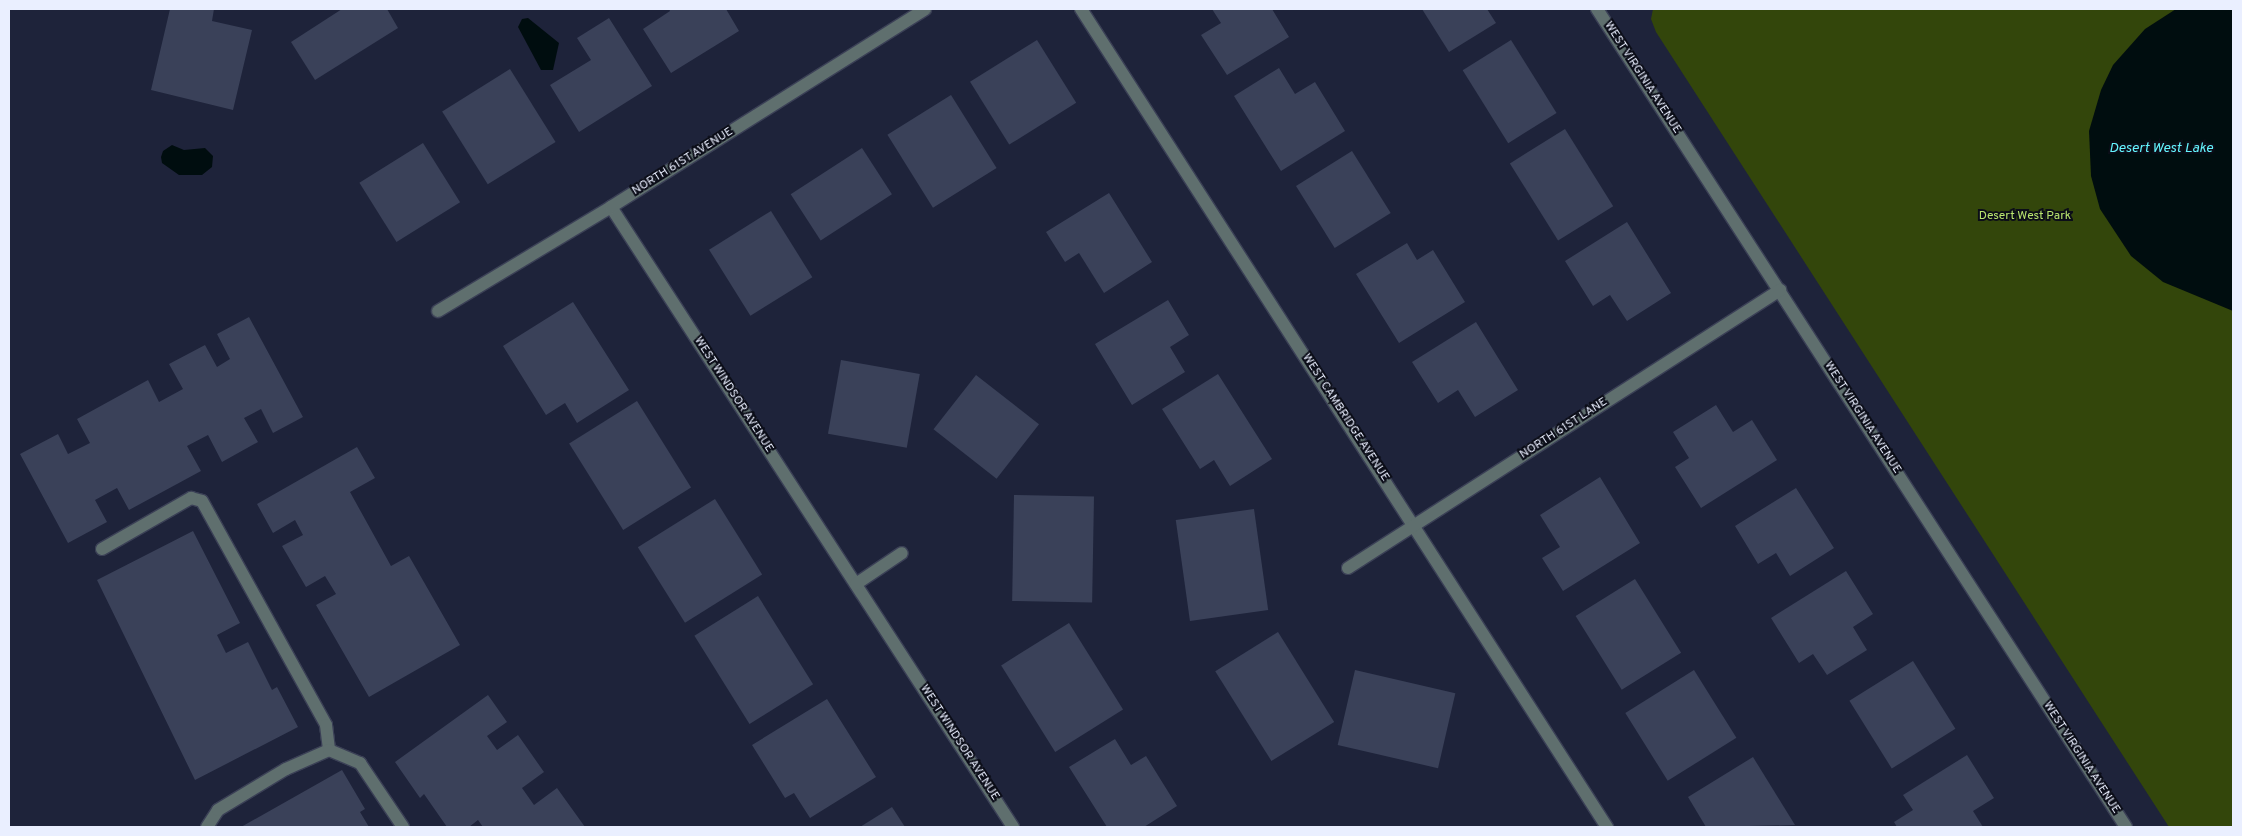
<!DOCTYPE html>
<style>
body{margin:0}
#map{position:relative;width:2242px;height:836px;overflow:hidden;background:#1e233a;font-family:Overpass,sans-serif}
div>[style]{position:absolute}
.green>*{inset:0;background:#33460b}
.water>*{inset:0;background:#000d0f}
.building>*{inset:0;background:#3a4159;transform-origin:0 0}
.roads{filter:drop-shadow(1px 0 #3b4056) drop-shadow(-1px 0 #3b4056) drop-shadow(0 1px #3b4056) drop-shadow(0 -1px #3b4056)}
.lane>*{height:12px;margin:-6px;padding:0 6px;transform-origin:6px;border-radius:6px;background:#5f6f6e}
.street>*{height:12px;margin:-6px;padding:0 6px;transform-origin:6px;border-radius:6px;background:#5f6f6e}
span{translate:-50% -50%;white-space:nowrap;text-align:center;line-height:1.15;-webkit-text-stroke:4px #0b0d18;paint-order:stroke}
.street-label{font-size:12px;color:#eaefff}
.park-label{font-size:12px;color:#b9e46e}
.water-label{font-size:14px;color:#64f4fe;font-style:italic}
.frame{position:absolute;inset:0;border:10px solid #eaefff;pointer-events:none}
</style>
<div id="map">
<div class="green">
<div style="clip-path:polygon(1653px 9px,2233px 9px,2233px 827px,2169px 827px,1656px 32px,1651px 19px)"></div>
</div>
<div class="water">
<div style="clip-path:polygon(2176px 9px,2233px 9px,2233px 311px,2163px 282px,2131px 256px,2100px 209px,2091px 176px,2089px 131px,2101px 90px,2113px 65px,2145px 29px)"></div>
<div style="clip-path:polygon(528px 18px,559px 43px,553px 70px,541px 70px,518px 27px,522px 19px)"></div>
<div style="clip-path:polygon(172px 145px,184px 150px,205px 148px,213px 156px,212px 167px,202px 175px,179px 175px,162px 163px,161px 157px,163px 151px)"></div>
</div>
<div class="building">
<div style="clip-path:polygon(170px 9px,214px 9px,212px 21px,252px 30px,233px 110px,151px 90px)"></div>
<div style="clip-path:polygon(342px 9px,387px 9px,398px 28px,315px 80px,291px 42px)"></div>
<div style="clip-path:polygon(669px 9px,726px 9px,739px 31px,671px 73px,643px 29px,670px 11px)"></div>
<div style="clip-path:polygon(1212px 9px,1272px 9px,1289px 37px,1227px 75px,1201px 35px,1221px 23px)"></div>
<div style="clip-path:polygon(1422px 9px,1487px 9px,1496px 23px,1449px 52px)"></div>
<div style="clip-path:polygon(609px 18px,652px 86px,579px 132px,550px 85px,591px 60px,577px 38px)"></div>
<div style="left:1037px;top:40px;width:74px;height:79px;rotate:58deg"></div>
<div style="left:1511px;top:40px;width:86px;height:57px;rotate:58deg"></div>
<div style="clip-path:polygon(1279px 68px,1295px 94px,1315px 82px,1345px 131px,1281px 171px,1234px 96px)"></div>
<div style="left:510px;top:69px;width:86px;height:80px;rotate:58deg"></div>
<div style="left:951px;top:95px;width:86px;height:75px;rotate:58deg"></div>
<div style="left:1565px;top:129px;width:91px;height:65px;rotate:58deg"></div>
<div style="left:423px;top:143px;width:70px;height:75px;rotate:58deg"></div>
<div style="left:862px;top:148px;width:55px;height:85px;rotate:57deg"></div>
<div style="left:1352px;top:151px;width:73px;height:66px;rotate:58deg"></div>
<div style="clip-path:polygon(1109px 193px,1152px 262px,1104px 293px,1079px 253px,1065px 262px,1046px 232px)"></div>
<div style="left:771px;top:211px;width:78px;height:73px;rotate:58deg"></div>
<div style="clip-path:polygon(1627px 222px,1671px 293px,1627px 321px,1610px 295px,1593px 306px,1565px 261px)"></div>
<div style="clip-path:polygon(1407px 243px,1417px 260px,1433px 250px,1465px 302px,1399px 343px,1356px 274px)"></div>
<div style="clip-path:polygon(1168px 300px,1189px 335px,1170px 347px,1185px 372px,1132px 405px,1095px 344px)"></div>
<div style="clip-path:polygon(573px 302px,629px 390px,577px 423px,565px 403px,546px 415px,503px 346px)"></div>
<div style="clip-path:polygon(249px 317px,303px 417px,273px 433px,261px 409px,244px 418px,258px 442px,222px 462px,208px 435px,187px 446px,201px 471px,129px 510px,117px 488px,95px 500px,107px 522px,68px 543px,20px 454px,58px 434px,68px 454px,90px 443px,77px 419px,148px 380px,159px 402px,183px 389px,169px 364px,205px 345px,217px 367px,230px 359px,217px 334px)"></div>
<div style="clip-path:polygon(1476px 322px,1518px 390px,1475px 417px,1458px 390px,1438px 403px,1412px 362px)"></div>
<div style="left:841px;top:360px;width:80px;height:75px;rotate:10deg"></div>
<div style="clip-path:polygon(1218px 374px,1272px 459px,1230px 486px,1214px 460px,1200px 469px,1162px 409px)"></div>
<div style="left:976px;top:375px;width:80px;height:69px;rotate:38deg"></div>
<div style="left:637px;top:401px;width:102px;height:80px;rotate:58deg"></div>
<div style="clip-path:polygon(1716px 405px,1733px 432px,1752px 420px,1777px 460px,1701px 508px,1675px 467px,1689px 458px,1673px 432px)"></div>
<div style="clip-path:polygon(357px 447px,375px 478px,350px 492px,391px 566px,409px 556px,460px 645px,369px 697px,316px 605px,336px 594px,325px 576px,306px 587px,282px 546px,303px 535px,295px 520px,273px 533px,257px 504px)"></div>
<div style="clip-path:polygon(1600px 477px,1640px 543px,1563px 591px,1542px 558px,1560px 547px,1540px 515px)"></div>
<div style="clip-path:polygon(1796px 488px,1834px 548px,1790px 576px,1776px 553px,1758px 564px,1735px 526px)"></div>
<div style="left:1014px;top:495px;width:80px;height:106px;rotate:1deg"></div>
<div style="left:715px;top:499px;width:89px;height:91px;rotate:58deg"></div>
<div style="left:1254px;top:509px;width:102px;height:79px;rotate:82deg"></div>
<div style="clip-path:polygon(193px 531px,240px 623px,217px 635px,226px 653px,248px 642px,272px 690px,277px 687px,298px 727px,195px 780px,97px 580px)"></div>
<div style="clip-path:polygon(1846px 571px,1873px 614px,1853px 627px,1867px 650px,1827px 675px,1813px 654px,1799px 663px,1771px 618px)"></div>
<div style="left:1635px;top:579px;width:87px;height:70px;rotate:58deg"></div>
<div style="left:758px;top:596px;width:104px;height:75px;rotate:58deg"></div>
<div style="left:1069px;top:623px;width:102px;height:80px;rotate:58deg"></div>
<div style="left:1278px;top:632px;width:106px;height:74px;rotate:58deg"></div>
<div style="left:1913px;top:661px;width:80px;height:75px;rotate:58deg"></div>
<div style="left:1355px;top:670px;width:103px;height:77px;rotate:13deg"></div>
<div style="left:1694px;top:670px;width:80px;height:81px;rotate:58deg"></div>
<div style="clip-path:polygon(488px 695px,507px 722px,487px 736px,497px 750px,518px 735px,544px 772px,522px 788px,534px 805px,557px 788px,585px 827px,483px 827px,478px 820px,469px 827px,447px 827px,424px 794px,420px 798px,395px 762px)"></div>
<div style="clip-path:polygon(827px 699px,876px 777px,810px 818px,794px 793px,785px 798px,752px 745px)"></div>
<div style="clip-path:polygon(1115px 739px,1131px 765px,1146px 756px,1177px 806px,1144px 827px,1107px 827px,1069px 767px)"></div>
<div style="clip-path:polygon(1967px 755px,1994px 798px,1973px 811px,1983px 827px,1897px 827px,1894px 822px,1913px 810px,1903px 795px)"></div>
<div style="clip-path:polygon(1753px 757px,1795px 825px,1706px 827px,1688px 797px)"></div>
<div style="clip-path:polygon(342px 770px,365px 809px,360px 812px,369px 827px,241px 827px)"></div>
<div style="clip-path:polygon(892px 807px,905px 827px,860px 827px)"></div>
</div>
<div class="roads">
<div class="lane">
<div style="left:102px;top:549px;width:103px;rotate:-29.8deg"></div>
<div style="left:191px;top:498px;width:11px;rotate:15deg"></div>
<div style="left:202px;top:501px;width:256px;rotate:61deg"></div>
<div style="left:326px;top:725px;width:25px;rotate:83deg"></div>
<div style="left:207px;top:827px;width:20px;rotate:-57deg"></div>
<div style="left:218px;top:810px;width:79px;rotate:-31.1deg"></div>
<div style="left:286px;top:769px;width:47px;rotate:-23.8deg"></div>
<div style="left:329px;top:750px;width:34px;rotate:23deg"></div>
<div style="left:360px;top:763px;width:77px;rotate:56.1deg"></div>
</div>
<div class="street">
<div style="left:1081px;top:9px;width:973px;rotate:57.26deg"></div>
<div style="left:1597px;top:9px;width:974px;rotate:57.11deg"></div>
<div style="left:611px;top:207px;width:739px;rotate:57.04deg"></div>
<div style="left:438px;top:311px;width:202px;rotate:-31deg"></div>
<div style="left:611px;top:207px;width:371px;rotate:-32.2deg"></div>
<div style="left:1348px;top:568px;width:514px;rotate:-32.76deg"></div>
<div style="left:856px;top:584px;width:55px;rotate:-34deg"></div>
</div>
</div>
<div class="street-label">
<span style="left:1642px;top:78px;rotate:57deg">WEST VIRGINIA AVENUE</span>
<span style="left:683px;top:162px;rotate:-32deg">NORTH 61ST AVENUE</span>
<span style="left:733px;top:395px;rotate:57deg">WEST WINDSOR AVENUE</span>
<span style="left:1345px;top:418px;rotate:57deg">WEST CAMBRIDGE AVENUE</span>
<span style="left:1862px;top:418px;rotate:57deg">WEST VIRGINIA AVENUE</span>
<span style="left:1564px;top:429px;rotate:-33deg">NORTH 61ST LANE</span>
<span style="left:959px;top:743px;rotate:57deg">WEST WINDSOR AVENUE</span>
<span style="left:2081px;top:758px;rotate:57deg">WEST VIRGINIA AVENUE</span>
</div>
<div class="park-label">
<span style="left:2025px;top:217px">Desert West Park</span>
</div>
<div class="water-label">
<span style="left:2161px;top:149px">Desert West Lake</span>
</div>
<div class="frame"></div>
</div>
